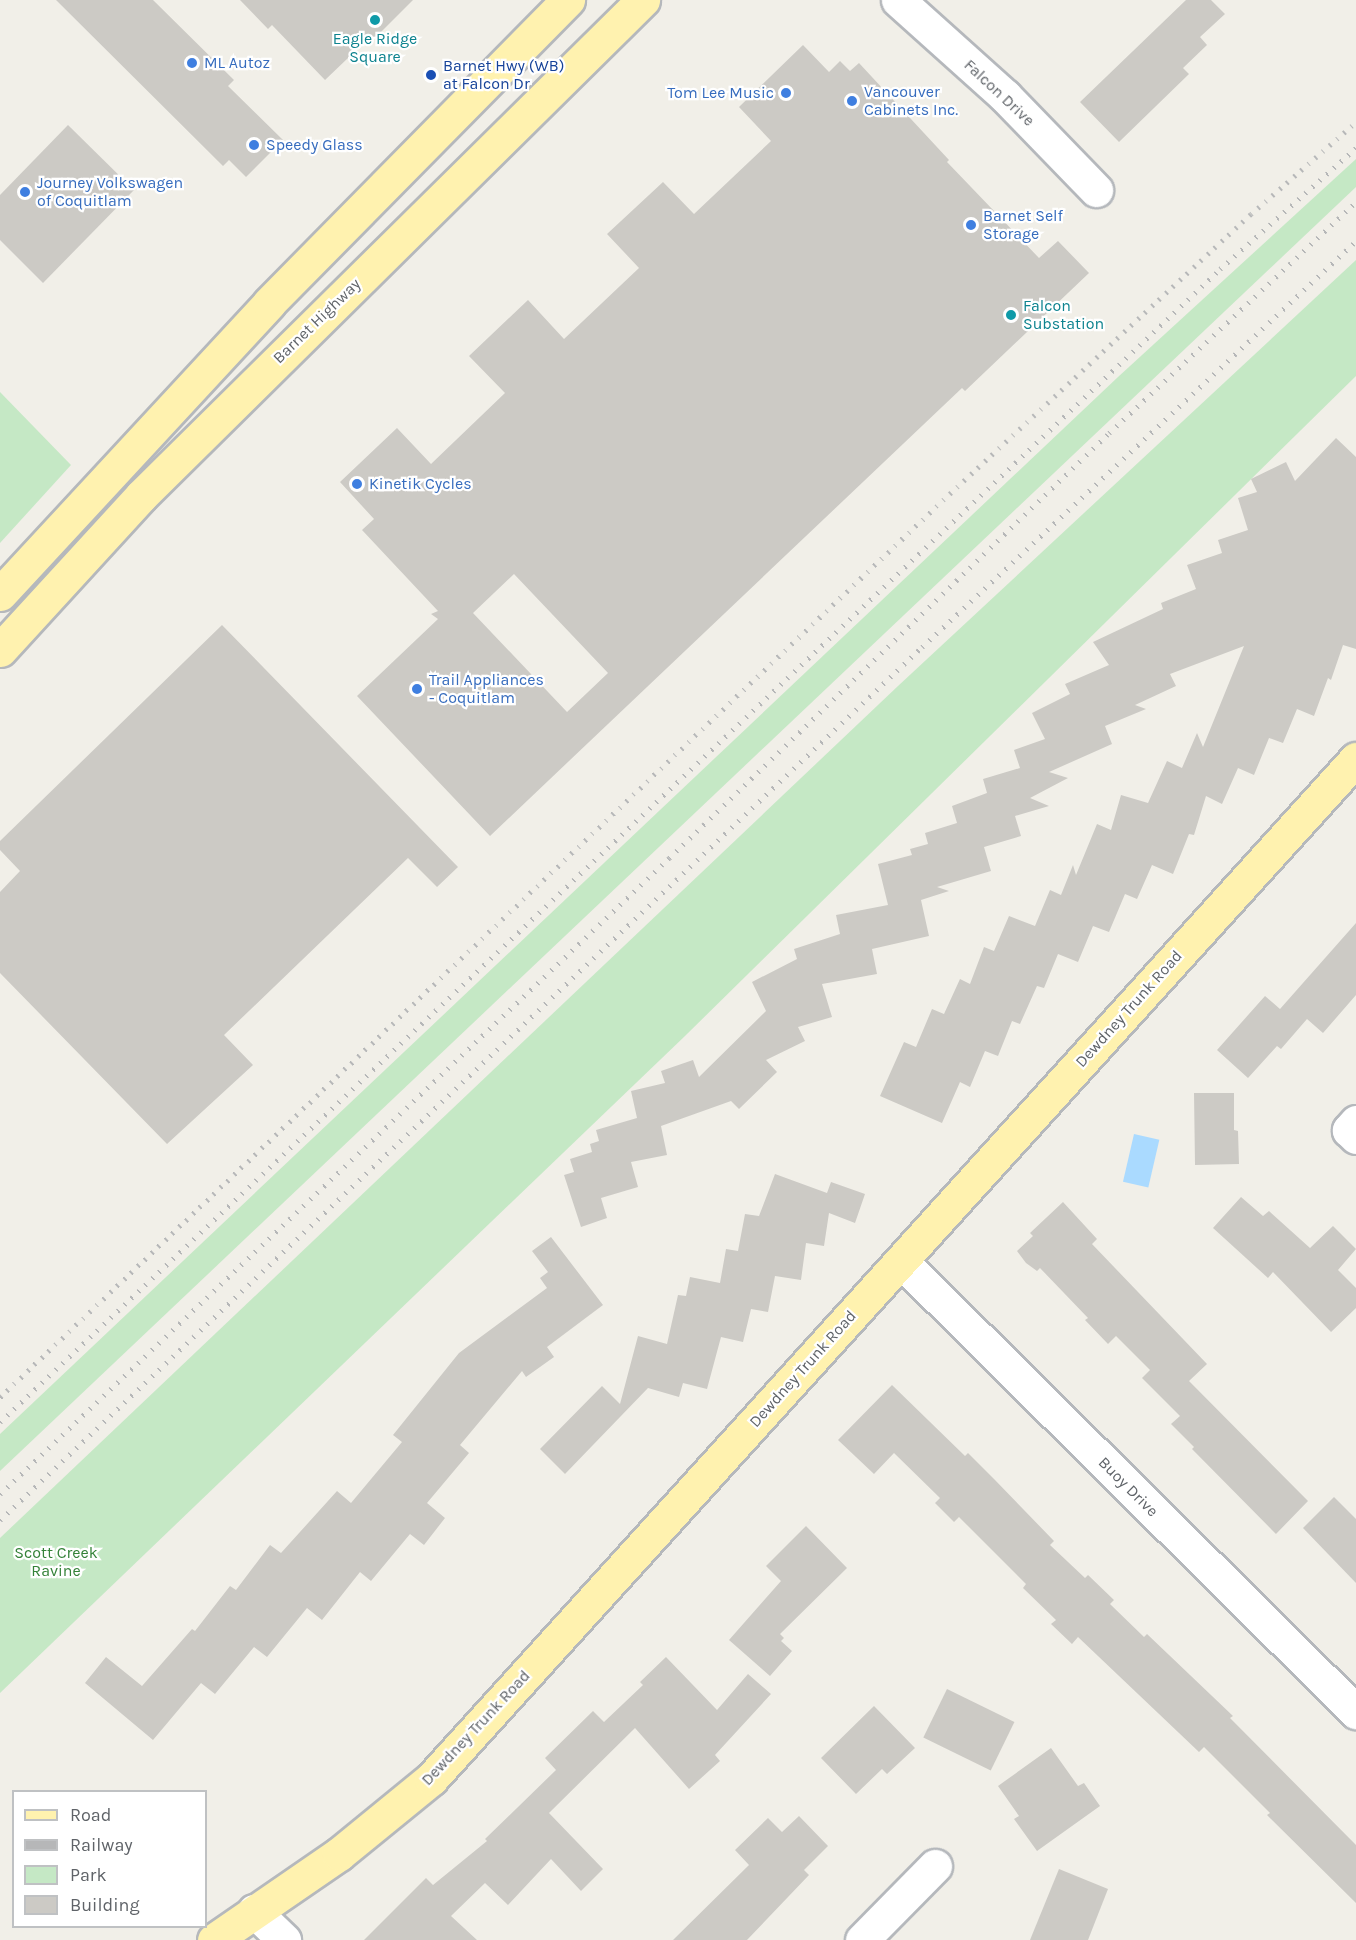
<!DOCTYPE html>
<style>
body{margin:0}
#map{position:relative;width:1356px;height:1940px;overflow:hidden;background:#f1efe8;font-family:Karla,sans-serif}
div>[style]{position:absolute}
.green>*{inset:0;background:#c5e8c5}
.water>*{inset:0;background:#aadaff;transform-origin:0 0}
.building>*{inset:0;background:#cccac5;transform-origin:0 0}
.roads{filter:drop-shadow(2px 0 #b5b8bc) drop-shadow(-2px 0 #b5b8bc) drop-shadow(0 2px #b5b8bc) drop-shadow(0 -2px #b5b8bc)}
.minor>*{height:33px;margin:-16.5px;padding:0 16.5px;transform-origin:16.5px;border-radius:16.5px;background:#fff}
.major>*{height:33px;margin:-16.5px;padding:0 16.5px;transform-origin:16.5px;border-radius:16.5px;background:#fff2af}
.rail>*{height:4.5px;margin-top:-2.25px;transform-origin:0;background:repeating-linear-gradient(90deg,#b6b7b8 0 1.5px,transparent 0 9.5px)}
.dots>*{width:16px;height:16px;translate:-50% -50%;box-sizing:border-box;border:3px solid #fff;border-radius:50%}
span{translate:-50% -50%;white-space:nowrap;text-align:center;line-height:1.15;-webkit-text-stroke:4.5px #fff;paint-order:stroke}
.culture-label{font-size:16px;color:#0d838f}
.left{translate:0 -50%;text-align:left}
.shop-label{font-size:16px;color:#366cbe}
.right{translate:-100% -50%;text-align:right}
.transit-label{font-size:16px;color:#164399}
.street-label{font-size:16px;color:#5f6368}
.park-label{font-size:16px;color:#348238}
.legend{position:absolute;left:12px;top:1790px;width:195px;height:138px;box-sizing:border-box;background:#fff;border:2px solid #bfc1c3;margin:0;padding:8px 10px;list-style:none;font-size:18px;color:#5f6368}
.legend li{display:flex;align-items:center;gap:12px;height:30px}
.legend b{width:30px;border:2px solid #bfc1c3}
</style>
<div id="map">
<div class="green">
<div style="clip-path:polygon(1356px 159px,1356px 187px,0 1471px,0 1434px,1118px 377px)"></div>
<div style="clip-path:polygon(1356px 260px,1356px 376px,685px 1036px,0 1693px,0 1538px,898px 686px)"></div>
<div style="clip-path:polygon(0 392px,71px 465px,0 543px)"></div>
</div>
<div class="water">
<div style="left:1134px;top:1134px;width:26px;height:49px;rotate:13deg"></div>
</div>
<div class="building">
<div style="clip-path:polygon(56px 0,153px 0,234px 80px,228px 86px,283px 140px,246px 177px,229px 160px,223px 166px)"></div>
<div style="clip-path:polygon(240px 0,413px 0,373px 40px,370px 37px,325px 80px,272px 25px,268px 29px)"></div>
<div style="clip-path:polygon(1186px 0,1211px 0,1225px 14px,1200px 37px,1207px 45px,1183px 68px,1189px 74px,1119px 142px,1080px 102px)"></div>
<div style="clip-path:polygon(evenodd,803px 45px,829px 72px,840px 61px,850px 71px,859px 63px,949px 160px,947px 162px,1039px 258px,1058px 241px,1089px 273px,965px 391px,962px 388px,490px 836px,357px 696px,438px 619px,431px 614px,438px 611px,362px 530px,374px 519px,340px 482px,397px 428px,431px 464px,505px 393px,469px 356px,528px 300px,564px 339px,639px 268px,607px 234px,663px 182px,694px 214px,771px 141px,739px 107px,803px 45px,514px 574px,608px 673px,567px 712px,473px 613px,514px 574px)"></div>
<div style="clip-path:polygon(68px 125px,134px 190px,43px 283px,0 240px,0 195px)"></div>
<div style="clip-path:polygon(1336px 438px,1356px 457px,1356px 649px,1343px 645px,1331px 680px,1328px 678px,1314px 716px,1297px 709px,1283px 743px,1269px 738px,1254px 775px,1238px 768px,1222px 804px,1206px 796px,1194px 835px,1189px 834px,1173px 874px,1152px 865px,1137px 899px,1125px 894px,1109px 932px,1093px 926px,1078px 962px,1058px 954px,1044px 988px,1037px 986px,1020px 1024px,1012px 1021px,998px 1056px,985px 1051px,970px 1087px,960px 1082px,942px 1123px,880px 1096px,904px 1042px,916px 1047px,932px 1009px,944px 1014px,960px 979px,970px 984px,984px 947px,994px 951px,1009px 916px,1035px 926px,1050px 890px,1061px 895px,1073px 865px,1076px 875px,1097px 824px,1111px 830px,1121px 795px,1148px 803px,1167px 761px,1182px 768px,1197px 733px,1203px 747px,1244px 646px,1170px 674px,1176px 686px,1135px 705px,1146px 709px,1105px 726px,1112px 744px,1049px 772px,1068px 778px,1030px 798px,1049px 806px,1015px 816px,1021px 836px,984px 847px,991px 871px,937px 887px,949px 891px,921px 900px,929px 936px,872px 949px,877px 974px,822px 984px,832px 1017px,798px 1027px,805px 1041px,766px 1060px,777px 1072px,739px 1109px,731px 1101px,661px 1126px,667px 1155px,631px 1162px,638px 1187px,601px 1198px,607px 1218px,581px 1227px,564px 1175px,574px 1172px,570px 1159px,592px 1152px,590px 1144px,599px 1141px,596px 1130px,637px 1118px,631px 1091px,665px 1083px,661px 1071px,693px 1060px,699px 1077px,766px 1011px,752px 982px,797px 959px,794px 949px,840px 934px,836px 915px,888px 905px,878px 864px,912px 855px,910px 849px,928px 844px,925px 833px,957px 823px,952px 806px,987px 793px,983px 779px,1020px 768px,1014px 750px,1045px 739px,1032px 713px,1070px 694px,1065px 684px,1109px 665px,1093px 642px,1163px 609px,1161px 603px,1196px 589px,1187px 565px,1222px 553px,1218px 540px,1248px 530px,1238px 498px,1257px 492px,1251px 479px,1286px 462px,1295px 481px)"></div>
<div style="clip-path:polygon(222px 625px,458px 867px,437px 887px,408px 858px,224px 1035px,253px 1065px,167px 1144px,0 973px,0 892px,20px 871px,0 850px,0 841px)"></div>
<div style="clip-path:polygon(1356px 923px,1356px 995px,1323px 1033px,1307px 1019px,1281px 1049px,1277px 1046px,1248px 1078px,1217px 1050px,1265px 996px,1280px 1009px)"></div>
<div style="clip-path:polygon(1194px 1093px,1234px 1093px,1234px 1130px,1238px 1131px,1239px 1164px,1195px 1165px)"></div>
<div style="clip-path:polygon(775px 1174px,827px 1193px,831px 1182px,865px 1194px,855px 1223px,829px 1213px,824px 1246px,806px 1243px,801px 1280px,775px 1276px,768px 1312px,751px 1309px,743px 1342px,721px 1337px,707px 1389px,683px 1383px,679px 1397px,648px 1388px,565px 1474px,540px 1449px,602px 1386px,620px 1404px,638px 1336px,667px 1344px,678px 1295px,686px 1296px,690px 1277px,720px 1283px,726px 1249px,738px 1251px,745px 1214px,759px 1216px)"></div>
<div style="clip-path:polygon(1241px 1197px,1263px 1216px,1269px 1211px,1310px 1248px,1333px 1226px,1356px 1249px,1338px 1270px,1356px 1288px,1356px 1308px,1331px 1332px,1273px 1272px,1268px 1278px,1213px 1228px)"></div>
<div style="clip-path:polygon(1063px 1202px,1097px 1239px,1092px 1244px,1207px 1364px,1189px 1381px,1308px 1501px,1276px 1534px,1192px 1449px,1194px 1447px,1171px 1424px,1180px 1416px,1142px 1378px,1150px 1370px,1116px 1336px,1108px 1344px,1085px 1320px,1088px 1318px,1040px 1268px,1037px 1271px,1026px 1263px,1017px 1251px,1033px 1236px,1030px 1233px)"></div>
<div style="clip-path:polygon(551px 1237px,603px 1305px,547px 1347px,554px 1357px,526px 1377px,522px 1371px,460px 1445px,469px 1453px,427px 1503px,445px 1518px,424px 1545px,410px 1534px,371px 1581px,360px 1572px,322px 1620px,307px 1608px,267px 1657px,254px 1647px,215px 1694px,201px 1683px,153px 1740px,85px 1683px,106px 1657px,142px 1686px,192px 1629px,195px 1631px,230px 1586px,236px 1590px,270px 1545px,281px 1553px,337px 1491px,351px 1503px,402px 1442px,393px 1435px,459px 1353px,547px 1288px,540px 1278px,548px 1272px,532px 1251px)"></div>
<div style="clip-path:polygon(892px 1385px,965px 1456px,968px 1453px,995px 1480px,1054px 1541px,1050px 1545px,1085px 1578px,1088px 1575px,1114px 1600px,1110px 1604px,1144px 1637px,1147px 1634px,1233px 1716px,1230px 1718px,1356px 1845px,1356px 1903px,1267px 1815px,1270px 1813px,1204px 1747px,1199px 1752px,1078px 1637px,1072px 1644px,1051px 1624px,1056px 1620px,1023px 1588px,1026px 1584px,959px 1517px,954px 1522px,935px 1503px,940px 1498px,894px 1453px,874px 1474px,838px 1440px)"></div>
<div style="clip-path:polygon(1334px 1497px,1356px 1519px,1356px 1583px,1303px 1528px)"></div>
<div style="clip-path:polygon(806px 1526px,847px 1568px,780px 1634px,784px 1638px,781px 1641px,792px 1651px,770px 1676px,729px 1640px,781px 1581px,766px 1566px)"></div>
<div style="clip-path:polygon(666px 1657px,717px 1710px,748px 1674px,771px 1694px,715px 1755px,720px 1761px,689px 1789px,635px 1728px,549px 1813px,603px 1869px,581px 1891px,551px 1859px,508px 1905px,485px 1883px,451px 1916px,477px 1940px,364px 1940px,426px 1878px,433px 1885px,487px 1841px,485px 1839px,556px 1770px,545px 1758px,593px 1711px,604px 1722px,643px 1685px,640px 1682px)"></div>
<div style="left:947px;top:1689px;width:75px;height:54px;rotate:26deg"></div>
<div style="clip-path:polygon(874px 1706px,915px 1748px,887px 1774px,882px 1769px,856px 1794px,821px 1758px)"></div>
<div style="clip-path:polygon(1051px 1748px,1078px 1786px,1084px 1783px,1100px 1806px,1037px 1851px,1014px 1819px,1019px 1816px,998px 1786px)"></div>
<div style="clip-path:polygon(799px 1816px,828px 1846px,804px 1870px,809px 1875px,747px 1940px,673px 1940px,749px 1865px,735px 1850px,768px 1818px,782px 1832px)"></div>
<div style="clip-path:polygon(1059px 1869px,1108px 1889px,1088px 1940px,1030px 1940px)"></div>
</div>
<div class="roads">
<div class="minor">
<div style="left:898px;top:0;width:144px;rotate:41.9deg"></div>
<div style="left:1005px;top:96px;width:131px;rotate:45.9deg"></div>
<div style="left:1356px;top:1122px;width:11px;rotate:131deg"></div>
<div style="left:1349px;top:1130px;width:10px;rotate:45deg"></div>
<div style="left:901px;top:1261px;width:641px;rotate:44.75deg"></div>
<div style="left:254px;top:1911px;width:42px;rotate:44deg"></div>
<div style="left:862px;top:1940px;width:104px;rotate:-45.4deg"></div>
</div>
<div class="major">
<div style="left:0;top:594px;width:396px;rotate:-47.2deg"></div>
<div style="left:269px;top:303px;width:426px;rotate:-45.4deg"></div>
<div style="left:0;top:650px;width:209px;rotate:-47.5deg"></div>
<div style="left:141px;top:496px;width:706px;rotate:-44.66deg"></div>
<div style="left:214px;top:1940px;width:152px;rotate:-34.5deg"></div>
<div style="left:339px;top:1854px;width:119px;rotate:-39.2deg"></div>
<div style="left:431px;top:1779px;width:1377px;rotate:-47.8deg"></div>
</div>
</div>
<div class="rail">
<div style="left:0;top:1397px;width:1301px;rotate:-43.57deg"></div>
<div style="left:943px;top:500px;width:420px;rotate:-42.9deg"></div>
<div style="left:1251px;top:214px;width:140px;rotate:-41.2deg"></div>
<div style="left:0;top:1422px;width:1679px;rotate:-43.38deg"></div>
<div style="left:1220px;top:269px;width:182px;rotate:-41.7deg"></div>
<div style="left:0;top:1494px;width:923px;rotate:-43.55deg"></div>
<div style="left:669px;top:858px;width:612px;rotate:-44.01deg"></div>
<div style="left:1109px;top:433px;width:338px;rotate:-43.1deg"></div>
<div style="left:0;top:1520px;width:1270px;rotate:-43.44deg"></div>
<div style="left:922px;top:647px;width:594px;rotate:-43.09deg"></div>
</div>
<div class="dots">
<div style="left:375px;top:20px;background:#0f9aa8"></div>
<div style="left:192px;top:63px;background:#3f7fe0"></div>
<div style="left:431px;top:75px;background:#1a4fb4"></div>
<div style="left:786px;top:93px;background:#3f7fe0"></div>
<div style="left:852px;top:101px;background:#3f7fe0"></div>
<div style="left:254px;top:145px;background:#3f7fe0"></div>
<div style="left:25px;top:192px;background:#3f7fe0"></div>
<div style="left:971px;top:225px;background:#3f7fe0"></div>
<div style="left:1011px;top:315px;background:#0f9aa8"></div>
<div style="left:357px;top:484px;background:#3f7fe0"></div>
<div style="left:417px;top:689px;background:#3f7fe0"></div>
</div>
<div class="culture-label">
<span style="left:375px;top:48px">Eagle Ridge<br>Square</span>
<span class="left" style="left:1023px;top:315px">Falcon<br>Substation</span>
</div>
<div class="shop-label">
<span class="left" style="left:204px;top:63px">ML Autoz</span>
<span class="left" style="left:864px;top:101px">Vancouver<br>Cabinets Inc.</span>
<span class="right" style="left:774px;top:93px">Tom Lee Music</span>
<span class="left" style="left:266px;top:145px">Speedy Glass</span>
<span class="left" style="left:37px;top:192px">Journey Volkswagen<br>of Coquitlam</span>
<span class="left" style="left:983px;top:225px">Barnet Self<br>Storage</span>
<span class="left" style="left:369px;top:484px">Kinetik Cycles</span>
<span class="left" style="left:429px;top:689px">Trail Appliances<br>- Coquitlam</span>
</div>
<div class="transit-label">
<span class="left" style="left:443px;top:75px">Barnet Hwy (WB)<br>at Falcon Dr</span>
</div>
<div class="street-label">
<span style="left:999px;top:93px;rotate:43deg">Falcon Drive</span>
<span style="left:317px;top:321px;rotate:-44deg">Barnet Highway</span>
<span style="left:1129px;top:1009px;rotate:-48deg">Dewdney Trunk Road</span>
<span style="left:803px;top:1369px;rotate:-48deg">Dewdney Trunk Road</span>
<span style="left:1128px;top:1487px;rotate:45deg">Buoy Drive</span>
<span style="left:476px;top:1728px;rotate:-47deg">Dewdney Trunk Road</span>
</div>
<div class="park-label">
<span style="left:56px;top:1562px">Scott Creek<br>Ravine</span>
</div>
<ul class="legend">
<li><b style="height:8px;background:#fff2af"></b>Road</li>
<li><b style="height:8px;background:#b6b7b8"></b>Railway</li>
<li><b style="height:16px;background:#c5e8c5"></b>Park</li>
<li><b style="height:16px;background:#cccac5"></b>Building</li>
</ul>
</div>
